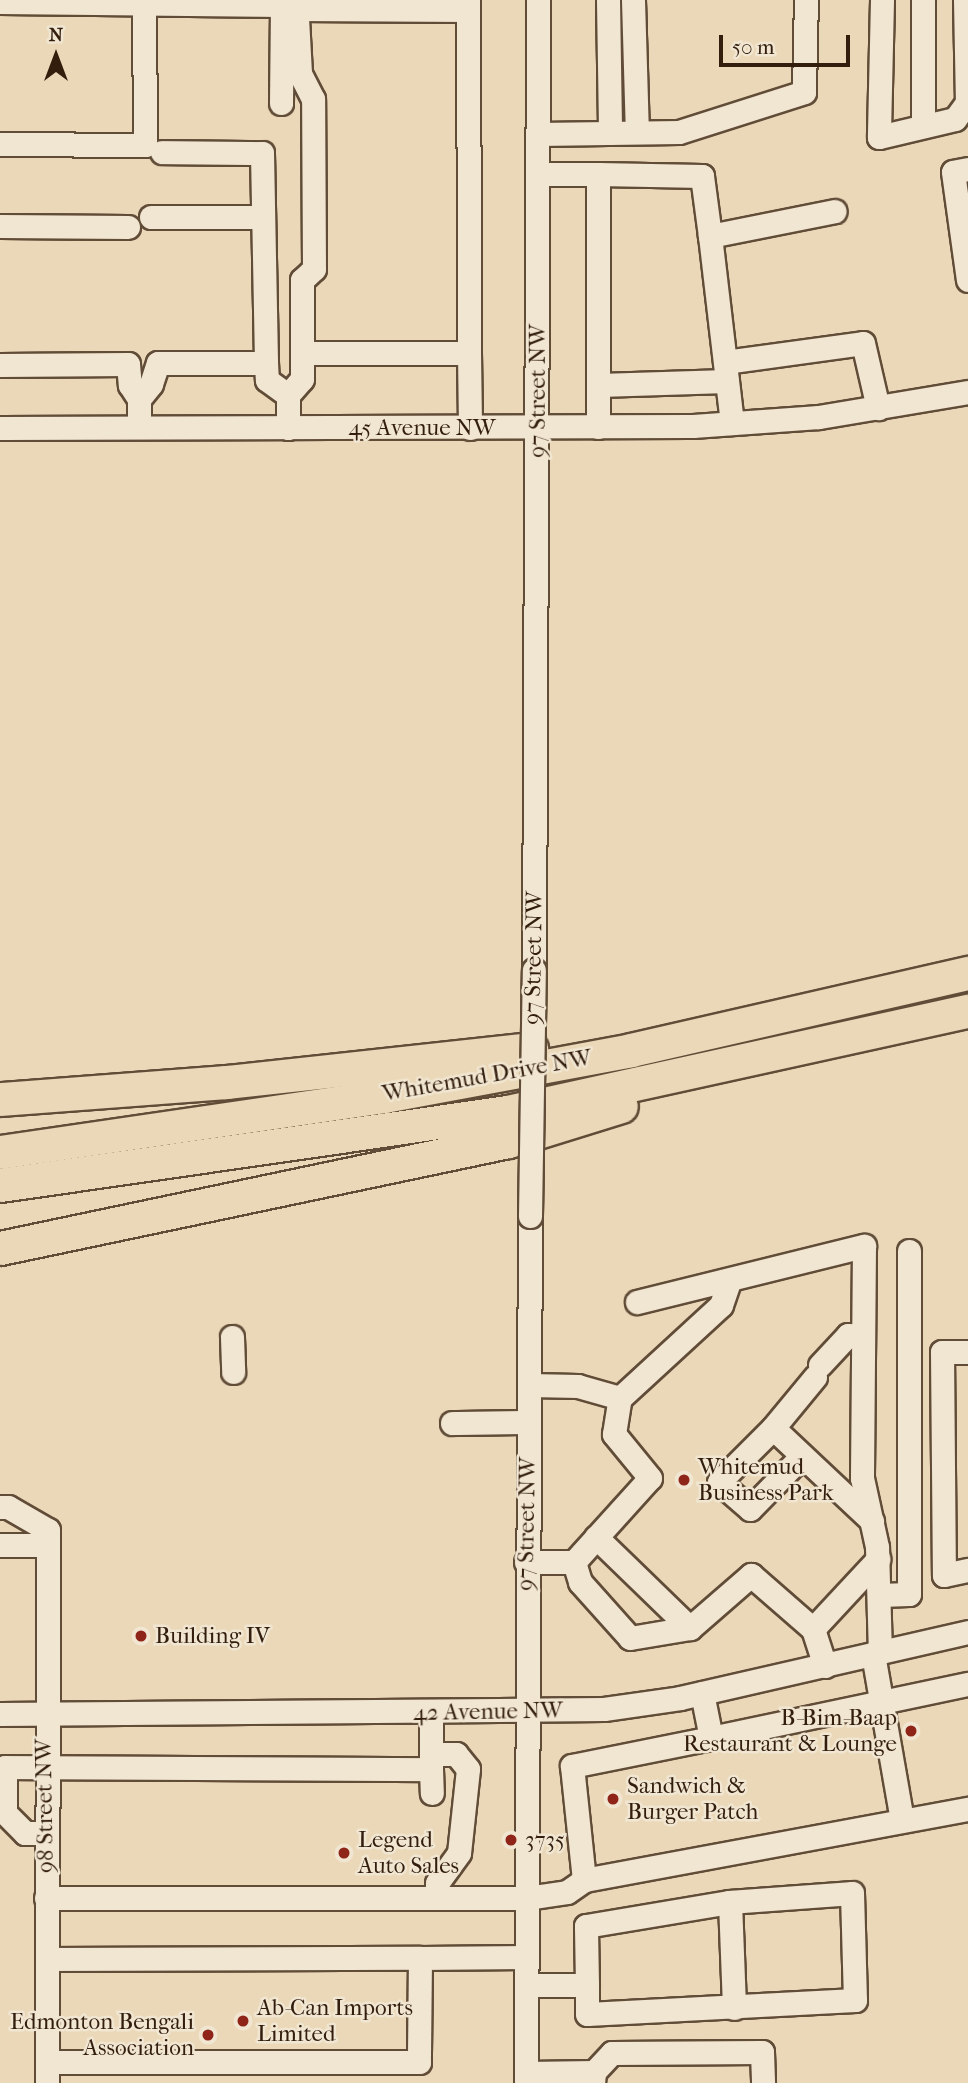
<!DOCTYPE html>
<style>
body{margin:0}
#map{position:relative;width:968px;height:2083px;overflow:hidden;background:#ead8b8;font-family:"IM FELL French Canon",serif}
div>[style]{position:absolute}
.roads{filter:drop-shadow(2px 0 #614c38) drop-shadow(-2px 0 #614c38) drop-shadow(0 2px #614c38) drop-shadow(0 -2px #614c38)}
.minor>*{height:23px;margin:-11.5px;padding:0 11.5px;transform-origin:11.5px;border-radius:11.5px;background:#f1e6d1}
.highway>*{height:33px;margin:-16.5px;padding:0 16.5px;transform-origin:16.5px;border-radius:16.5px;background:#ead8b8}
.bridges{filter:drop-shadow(2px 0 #614c38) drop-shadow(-2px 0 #614c38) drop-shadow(0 2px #614c38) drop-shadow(0 -2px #614c38)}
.minor-bridge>*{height:23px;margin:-11.5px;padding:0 11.5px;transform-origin:11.5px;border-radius:11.5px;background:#f1e6d1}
.dots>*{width:19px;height:19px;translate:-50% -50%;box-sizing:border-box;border:4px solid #f1e6d1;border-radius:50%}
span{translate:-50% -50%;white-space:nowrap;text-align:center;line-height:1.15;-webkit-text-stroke:5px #f1e6d1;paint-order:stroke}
.street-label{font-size:23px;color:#331e0e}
.poi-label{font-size:23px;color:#331e0e}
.left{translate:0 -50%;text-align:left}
.right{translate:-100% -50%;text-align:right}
.north{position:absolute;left:21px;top:21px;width:70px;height:70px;-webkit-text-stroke:5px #f1e6d1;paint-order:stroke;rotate:0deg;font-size:19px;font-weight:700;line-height:28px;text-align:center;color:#331e0e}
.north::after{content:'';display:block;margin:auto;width:24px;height:32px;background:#331e0e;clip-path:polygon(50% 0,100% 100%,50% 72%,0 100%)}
.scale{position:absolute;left:719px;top:35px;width:131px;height:32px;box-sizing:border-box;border:4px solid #331e0e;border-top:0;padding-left:9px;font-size:21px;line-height:24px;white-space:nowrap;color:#331e0e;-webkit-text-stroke:5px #f1e6d1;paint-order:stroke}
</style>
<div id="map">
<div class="roads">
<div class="minor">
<div style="left:468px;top:0;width:353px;rotate:89.8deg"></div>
<div style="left:608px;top:0;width:133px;rotate:89.1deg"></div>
<div style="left:633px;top:0;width:132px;rotate:88.3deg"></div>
<div style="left:882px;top:0;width:137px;rotate:91.3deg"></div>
<div style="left:879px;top:137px;width:78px;rotate:-13.3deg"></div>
<div style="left:955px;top:119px;width:22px;rotate:-54deg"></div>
<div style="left:923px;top:0;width:126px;rotate:90deg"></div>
<div style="left:965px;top:0;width:101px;rotate:88.9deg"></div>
<div style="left:0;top:2px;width:282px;rotate:0.6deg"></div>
<div style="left:282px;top:5px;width:5px;rotate:-90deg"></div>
<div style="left:296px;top:9px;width:172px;rotate:0.3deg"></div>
<div style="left:281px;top:103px;width:98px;rotate:-89.4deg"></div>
<div style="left:538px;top:134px;width:141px;rotate:-0.8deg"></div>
<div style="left:679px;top:132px;width:131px;rotate:-17.7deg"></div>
<div style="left:804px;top:92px;width:92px;rotate:-88.8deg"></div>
<div style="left:0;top:144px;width:145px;rotate:0.4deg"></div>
<div style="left:145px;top:145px;width:145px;rotate:-90.4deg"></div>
<div style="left:162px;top:152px;width:100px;rotate:0.6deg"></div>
<div style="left:262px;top:153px;width:210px;rotate:88.9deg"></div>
<div style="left:968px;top:169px;width:15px;rotate:169deg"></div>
<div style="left:953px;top:172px;width:109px;rotate:82.1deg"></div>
<div style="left:538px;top:174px;width:60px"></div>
<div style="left:151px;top:217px;width:112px"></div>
<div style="left:0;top:226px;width:128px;rotate:0.4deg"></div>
<div style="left:302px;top:353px;width:167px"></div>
<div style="left:469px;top:353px;width:75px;rotate:89.2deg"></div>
<div style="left:725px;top:362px;width:139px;rotate:-7.8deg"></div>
<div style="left:863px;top:343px;width:67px;rotate:77deg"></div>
<div style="left:0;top:365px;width:128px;rotate:-0.4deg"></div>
<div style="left:128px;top:364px;width:21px;rotate:85deg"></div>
<div style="left:130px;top:385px;width:17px;rotate:57deg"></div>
<div style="left:139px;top:399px;width:28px;rotate:90deg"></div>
<div style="left:599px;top:385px;width:128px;rotate:-1.8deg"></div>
<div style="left:139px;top:399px;width:19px;rotate:-51deg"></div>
<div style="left:151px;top:384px;width:22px;rotate:-72deg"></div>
<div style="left:158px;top:363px;width:108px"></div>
<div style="left:266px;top:363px;width:17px;rotate:87deg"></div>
<div style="left:267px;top:380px;width:26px;rotate:36deg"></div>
<div style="left:732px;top:423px;width:188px;rotate:-96.7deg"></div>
<div style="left:710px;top:236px;width:127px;rotate:-11.3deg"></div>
<div style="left:598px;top:427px;width:253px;rotate:-90deg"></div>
<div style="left:598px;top:174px;width:104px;rotate:1.1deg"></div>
<div style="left:702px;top:176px;width:61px;rotate:82.4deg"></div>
<div style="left:0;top:428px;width:693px;rotate:-0.17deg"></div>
<div style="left:693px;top:426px;width:126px;rotate:-4.1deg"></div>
<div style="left:819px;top:417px;width:151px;rotate:-9.5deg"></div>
<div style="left:288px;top:428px;width:33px;rotate:-90deg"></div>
<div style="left:288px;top:395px;width:21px;rotate:-49deg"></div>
<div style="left:302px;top:379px;width:99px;rotate:-90deg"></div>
<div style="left:302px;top:280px;width:16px;rotate:-43deg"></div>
<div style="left:314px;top:269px;width:170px;rotate:-90.3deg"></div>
<div style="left:313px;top:99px;width:29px;rotate:-117deg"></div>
<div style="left:300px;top:73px;width:73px;rotate:-93.1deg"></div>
<div style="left:534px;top:970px;width:970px;rotate:-89.76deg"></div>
<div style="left:637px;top:1302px;width:234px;rotate:-13.9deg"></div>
<div style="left:864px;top:1246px;width:232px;rotate:90.5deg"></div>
<div style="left:862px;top:1478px;width:71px;rotate:77.7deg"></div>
<div style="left:877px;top:1547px;width:106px;rotate:88.4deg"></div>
<div style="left:232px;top:1337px;width:35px;rotate:88deg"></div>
<div style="left:968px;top:1352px;width:26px;rotate:180deg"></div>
<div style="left:942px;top:1352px;width:223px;rotate:89.5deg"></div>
<div style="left:944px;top:1575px;width:25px;rotate:-12deg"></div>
<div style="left:820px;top:1365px;width:41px;rotate:-47deg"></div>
<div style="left:848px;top:1335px;width:15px;rotate:4deg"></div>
<div style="left:815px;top:1377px;width:66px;rotate:129.5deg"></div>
<div style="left:773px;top:1428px;width:136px;rotate:43.2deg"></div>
<div style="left:620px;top:1398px;width:137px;rotate:-42.6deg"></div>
<div style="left:721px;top:1305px;width:24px;rotate:-71deg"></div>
<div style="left:452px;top:1423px;width:76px;rotate:-0.8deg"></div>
<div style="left:773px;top:1428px;width:76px;rotate:135deg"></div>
<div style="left:719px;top:1482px;width:41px;rotate:41.1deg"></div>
<div style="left:750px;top:1509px;width:73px;rotate:-45.6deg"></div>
<div style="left:0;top:1507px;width:8px"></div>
<div style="left:8px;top:1507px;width:46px;rotate:29.9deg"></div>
<div style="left:48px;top:1530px;width:553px;rotate:90.1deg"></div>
<div style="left:596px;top:1537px;width:131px;rotate:44.1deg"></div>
<div style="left:690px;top:1628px;width:81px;rotate:-41deg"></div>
<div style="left:751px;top:1575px;width:82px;rotate:41.1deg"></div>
<div style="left:813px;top:1629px;width:39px;rotate:72deg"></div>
<div style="left:0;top:1545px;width:48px"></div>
<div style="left:526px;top:1562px;width:48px"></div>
<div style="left:574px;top:1562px;width:113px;rotate:-47.9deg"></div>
<div style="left:650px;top:1478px;width:57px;rotate:-129.3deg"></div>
<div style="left:614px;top:1434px;width:36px;rotate:-81deg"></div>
<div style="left:620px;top:1398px;width:44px;rotate:-164.1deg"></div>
<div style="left:578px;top:1386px;width:49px;rotate:-178.8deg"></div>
<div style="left:574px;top:1562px;width:21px;rotate:73deg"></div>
<div style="left:580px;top:1582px;width:75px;rotate:48.2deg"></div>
<div style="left:630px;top:1638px;width:61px;rotate:-9.5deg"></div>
<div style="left:880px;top:1595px;width:29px;rotate:-2deg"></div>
<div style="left:909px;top:1594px;width:343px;rotate:-90deg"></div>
<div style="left:813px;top:1629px;width:96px;rotate:-47.1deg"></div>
<div style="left:873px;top:1654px;width:169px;rotate:80.1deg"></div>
<div style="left:702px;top:1693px;width:46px;rotate:78.7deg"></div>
<div style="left:711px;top:1738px;width:142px;rotate:168.6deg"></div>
<div style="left:572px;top:1766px;width:115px;rotate:84deg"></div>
<div style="left:584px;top:1880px;width:391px;rotate:-10.5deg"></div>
<div style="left:0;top:1714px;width:604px;rotate:-0.47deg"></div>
<div style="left:604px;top:1709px;width:77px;rotate:-8.2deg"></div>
<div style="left:680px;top:1698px;width:295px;rotate:-12.9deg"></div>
<div style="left:711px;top:1738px;width:263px;rotate:-11.9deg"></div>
<div style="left:431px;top:1754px;width:25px"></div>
<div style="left:456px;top:1754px;width:19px;rotate:51deg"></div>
<div style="left:468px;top:1769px;width:84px;rotate:96.1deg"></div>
<div style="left:459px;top:1853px;width:37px;rotate:126deg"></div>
<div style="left:437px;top:1883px;width:15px;rotate:90deg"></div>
<div style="left:431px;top:1769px;width:24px;rotate:88deg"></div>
<div style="left:45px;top:1833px;width:20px;rotate:180deg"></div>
<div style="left:25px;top:1833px;width:28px;rotate:-135deg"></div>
<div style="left:5px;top:1813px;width:46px;rotate:-90deg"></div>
<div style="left:5px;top:1767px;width:426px;rotate:0.3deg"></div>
<div style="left:431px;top:1769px;width:55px;rotate:-90deg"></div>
<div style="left:46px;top:1898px;width:480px"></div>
<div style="left:526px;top:1898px;width:41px;rotate:-8.3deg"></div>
<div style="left:567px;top:1892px;width:21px;rotate:-35deg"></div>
<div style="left:730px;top:1902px;width:106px;rotate:87.8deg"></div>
<div style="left:420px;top:1958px;width:106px;rotate:-0.5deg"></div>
<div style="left:47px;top:1959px;width:373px;rotate:-0.2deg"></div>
<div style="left:420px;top:1958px;width:104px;rotate:90.6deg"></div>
<div style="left:419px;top:2062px;width:372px;rotate:180deg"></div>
<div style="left:526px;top:1985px;width:61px"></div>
<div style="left:587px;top:1985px;width:59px;rotate:-91deg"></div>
<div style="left:586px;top:1926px;width:146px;rotate:-9.5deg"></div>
<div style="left:730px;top:1902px;width:122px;rotate:-4.2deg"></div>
<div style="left:852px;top:1893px;width:107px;rotate:88.4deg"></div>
<div style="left:855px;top:2000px;width:268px;rotate:177deg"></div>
<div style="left:587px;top:2014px;width:29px;rotate:-90deg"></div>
<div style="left:594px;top:2072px;width:26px;rotate:-47deg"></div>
<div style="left:612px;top:2053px;width:150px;rotate:-0.4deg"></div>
<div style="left:762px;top:2052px;width:31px;rotate:88deg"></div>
<div style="left:526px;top:2073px;width:68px;rotate:-0.8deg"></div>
<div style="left:594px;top:2072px;width:11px;rotate:95deg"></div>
<div style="left:526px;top:2083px;width:867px;rotate:-89.74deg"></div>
</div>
<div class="highway">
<div style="left:0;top:1099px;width:227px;rotate:-4.3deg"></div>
<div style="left:226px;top:1082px;width:307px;rotate:-6.2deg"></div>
<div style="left:0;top:1152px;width:388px;rotate:-8.3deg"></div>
<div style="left:384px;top:1096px;width:251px;rotate:-10.5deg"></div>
<div style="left:631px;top:1050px;width:346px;rotate:-12.9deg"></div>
<div style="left:0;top:1185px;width:512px;rotate:-8.19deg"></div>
<div style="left:507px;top:1112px;width:472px;rotate:-12.4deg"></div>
<div style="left:0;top:1248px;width:519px;rotate:-11.89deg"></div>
<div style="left:508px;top:1141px;width:118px;rotate:-17.2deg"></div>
</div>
</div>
<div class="bridges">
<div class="minor-bridge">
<div style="left:530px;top:1216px;width:246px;rotate:-89.1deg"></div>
</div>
</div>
<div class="dots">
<div style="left:684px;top:1480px;background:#8f2418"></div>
<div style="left:141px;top:1636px;background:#8f2418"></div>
<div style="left:911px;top:1731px;background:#8f2418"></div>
<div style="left:613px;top:1799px;background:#8f2418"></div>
<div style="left:511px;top:1840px;background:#8f2418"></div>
<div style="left:344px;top:1853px;background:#8f2418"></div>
<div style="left:243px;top:2021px;background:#8f2418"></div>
<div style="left:208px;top:2035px;background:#8f2418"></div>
</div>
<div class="street-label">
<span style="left:538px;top:391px;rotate:-90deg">97 Street NW</span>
<span style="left:422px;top:428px">45 Avenue NW</span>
<span style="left:534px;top:958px;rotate:-89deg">97 Street NW</span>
<span style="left:487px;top:1076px;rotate:-10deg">Whitemud Drive NW</span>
<span style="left:527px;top:1524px;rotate:-89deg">97 Street NW</span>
<span style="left:488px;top:1712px;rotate:-1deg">42 Avenue NW</span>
<span style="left:45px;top:1806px;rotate:-91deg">98 Street NW</span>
</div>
<div class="poi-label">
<span class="left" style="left:698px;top:1480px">Whitemud<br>Business Park</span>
<span class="left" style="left:155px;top:1636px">Building IV</span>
<span class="right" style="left:897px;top:1731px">B-Bim-Baap<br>Restaurant &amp; Lounge</span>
<span class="left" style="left:627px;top:1799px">Sandwich &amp;<br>Burger Patch</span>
<span class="left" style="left:358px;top:1853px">Legend<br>Auto Sales</span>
<span class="left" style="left:525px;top:1840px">3735</span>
<span class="left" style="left:257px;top:2021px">Ab-Can Imports<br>Limited</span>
<span class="right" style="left:194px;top:2035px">Edmonton Bengali<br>Association</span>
</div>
<div class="north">N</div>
<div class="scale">50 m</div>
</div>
